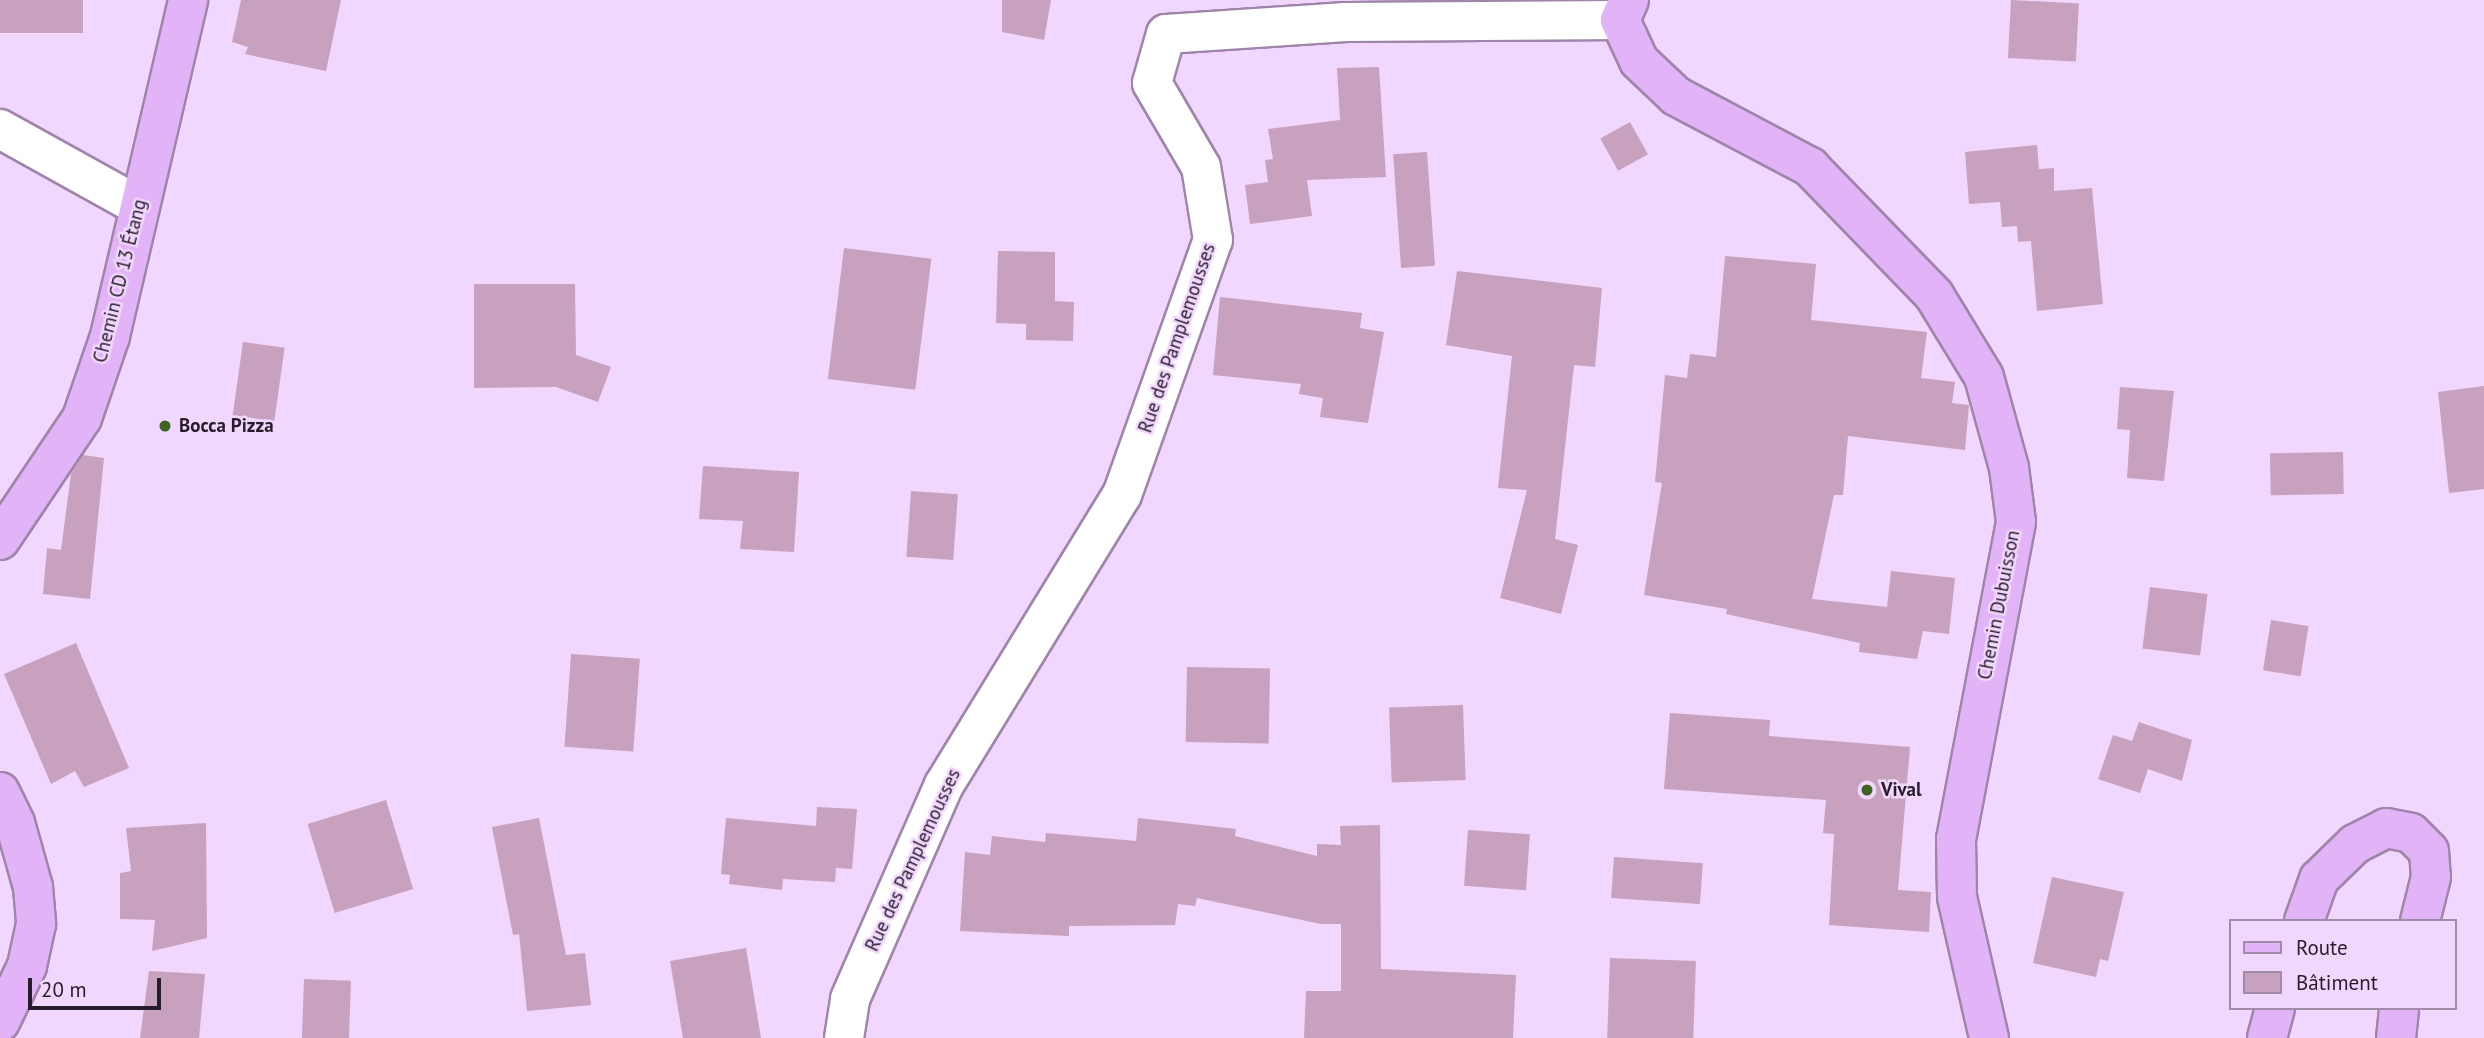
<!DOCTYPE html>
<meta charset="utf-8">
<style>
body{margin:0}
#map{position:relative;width:2484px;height:1038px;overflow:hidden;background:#f1d6fd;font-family:"PT Sans",sans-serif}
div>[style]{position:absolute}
.building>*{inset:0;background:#c7a1bd;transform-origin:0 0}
.roads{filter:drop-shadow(2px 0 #9e85a9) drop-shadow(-2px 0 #9e85a9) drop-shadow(0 2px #9e85a9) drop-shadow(0 -2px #9e85a9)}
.minor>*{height:38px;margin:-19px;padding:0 19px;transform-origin:19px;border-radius:19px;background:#fff}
.major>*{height:38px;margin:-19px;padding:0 19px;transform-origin:19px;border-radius:19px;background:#e2b3f7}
.dots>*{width:19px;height:19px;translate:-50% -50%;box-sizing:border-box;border:4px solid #f1d6fd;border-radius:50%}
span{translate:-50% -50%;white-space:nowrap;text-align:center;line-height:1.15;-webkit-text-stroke:5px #f1d6fd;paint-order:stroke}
.street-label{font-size:19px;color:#261c2a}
.poi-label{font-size:19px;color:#261c2a;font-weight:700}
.left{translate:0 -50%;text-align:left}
.legend{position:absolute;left:2229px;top:919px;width:228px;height:91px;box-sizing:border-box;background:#f1d6fd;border:2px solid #a08ca9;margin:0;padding:9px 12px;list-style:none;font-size:21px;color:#261c2a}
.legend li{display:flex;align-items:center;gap:14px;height:35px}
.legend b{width:35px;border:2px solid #a08ca9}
.scale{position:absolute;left:28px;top:978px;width:133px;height:32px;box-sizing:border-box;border:4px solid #261c2a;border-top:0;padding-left:9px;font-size:21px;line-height:24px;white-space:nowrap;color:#261c2a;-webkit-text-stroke:5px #f1d6fd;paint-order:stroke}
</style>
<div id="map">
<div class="building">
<div style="left:0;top:0;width:83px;height:33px"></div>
<div style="clip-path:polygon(241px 0,341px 0,326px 71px,245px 54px,248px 47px,232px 42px)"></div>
<div style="clip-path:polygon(1002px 0,1051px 0,1044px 40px,1002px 32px)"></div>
<div style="left:2011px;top:0;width:68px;height:58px;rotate:3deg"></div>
<div style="clip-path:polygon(1379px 67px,1386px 177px,1307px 180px,1312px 216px,1250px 224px,1245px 185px,1268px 182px,1265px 160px,1273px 159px,1268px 129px,1340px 120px,1337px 68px)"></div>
<div style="left:1630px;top:122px;width:37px;height:34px;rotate:61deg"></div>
<div style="clip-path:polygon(2037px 145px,2039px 169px,2054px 168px,2054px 191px,2092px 188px,2103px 304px,2037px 311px,2031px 241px,2018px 242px,2017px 226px,2002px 227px,2000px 202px,1969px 204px,1965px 152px)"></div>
<div style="left:1427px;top:152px;width:114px;height:34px;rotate:86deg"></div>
<div style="left:844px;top:248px;width:88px;height:132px;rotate:7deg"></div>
<div style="clip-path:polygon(998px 251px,1055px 252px,1055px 301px,1074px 302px,1073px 341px,1026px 340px,1026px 324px,996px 323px)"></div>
<div style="clip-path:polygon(1725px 256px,1816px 264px,1811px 320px,1927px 332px,1921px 378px,1955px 382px,1952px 403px,1969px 405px,1965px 450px,1848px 436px,1843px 495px,1834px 495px,1812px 599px,1887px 607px,1891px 571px,1955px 578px,1949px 634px,1923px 631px,1917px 659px,1859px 652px,1860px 643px,1726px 614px,1727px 609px,1644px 595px,1662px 483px,1655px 482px,1665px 375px,1687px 378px,1690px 354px,1716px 357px)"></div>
<div style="clip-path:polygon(1457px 271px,1602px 288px,1595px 367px,1574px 365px,1555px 539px,1578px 545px,1561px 614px,1500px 598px,1527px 490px,1498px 488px,1512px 356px,1446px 345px)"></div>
<div style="clip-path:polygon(474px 284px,575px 284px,576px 355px,611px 367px,598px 402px,556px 387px,474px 388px)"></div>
<div style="clip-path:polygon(1220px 297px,1362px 313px,1360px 328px,1384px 332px,1368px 423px,1320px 417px,1323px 398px,1299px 394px,1301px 384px,1213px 375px)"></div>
<div style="left:243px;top:342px;width:42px;height:74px;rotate:8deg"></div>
<div style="clip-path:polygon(2484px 386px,2484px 489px,2449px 493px,2438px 392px)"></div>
<div style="clip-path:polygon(2120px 387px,2174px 391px,2164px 481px,2127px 478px,2130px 430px,2117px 429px)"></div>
<div style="left:2343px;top:452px;width:42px;height:73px;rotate:89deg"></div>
<div style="clip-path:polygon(83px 455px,104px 458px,90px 599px,43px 594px,47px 548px,61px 550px,71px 474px)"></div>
<div style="clip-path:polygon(703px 466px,799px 472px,794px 552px,740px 549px,743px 521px,699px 519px)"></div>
<div style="left:911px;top:491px;width:47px;height:66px;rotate:4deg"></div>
<div style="left:2150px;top:587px;width:58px;height:62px;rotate:7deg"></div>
<div style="left:2271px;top:620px;width:38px;height:51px;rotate:9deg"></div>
<div style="clip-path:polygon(76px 643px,129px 768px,84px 787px,75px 771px,51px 784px,4px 674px)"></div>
<div style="left:571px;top:654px;width:69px;height:93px;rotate:4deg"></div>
<div style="left:1187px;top:667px;width:83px;height:75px;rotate:1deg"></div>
<div style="left:1463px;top:705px;width:75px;height:74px;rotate:88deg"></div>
<div style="clip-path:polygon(1670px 713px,1770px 720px,1769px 736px,1910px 747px,1898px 890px,1931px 892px,1929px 932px,1829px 925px,1834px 834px,1823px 833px,1826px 800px,1664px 789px)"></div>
<div style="clip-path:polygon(2139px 722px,2192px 740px,2182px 781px,2148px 769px,2140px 793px,2098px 779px,2113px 735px,2132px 741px)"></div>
<div style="left:386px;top:800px;width:93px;height:82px;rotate:73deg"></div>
<div style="clip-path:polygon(817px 807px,857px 809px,852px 869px,836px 868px,835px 882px,783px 879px,782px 890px,729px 884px,730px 875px,721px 874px,726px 818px,816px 826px)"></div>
<div style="clip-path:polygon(539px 818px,566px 955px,585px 953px,591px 1005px,527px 1011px,519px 934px,513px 935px,492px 827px)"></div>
<div style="clip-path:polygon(1138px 818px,1236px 829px,1235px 836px,1317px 856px,1317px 844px,1341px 845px,1340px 826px,1380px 825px,1381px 969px,1516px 975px,1513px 1038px,1304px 1038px,1306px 991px,1341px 991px,1341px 924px,1321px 924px,1197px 898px,1195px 906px,1178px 904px,1175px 925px,1069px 926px,1069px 936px,960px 931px,965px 852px,990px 855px,992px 836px,1045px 842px,1046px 833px,1136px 841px)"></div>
<div style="clip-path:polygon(206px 823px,207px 938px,152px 951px,155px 920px,120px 919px,120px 873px,131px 871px,126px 828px)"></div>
<div style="left:1468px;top:830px;width:62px;height:56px;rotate:4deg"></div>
<div style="left:1614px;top:857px;width:89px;height:41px;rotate:4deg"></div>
<div style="clip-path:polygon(2052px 877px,2124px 892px,2108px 961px,2100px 959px,2096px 977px,2033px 963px)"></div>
<div style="clip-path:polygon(746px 948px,761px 1038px,683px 1038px,670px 961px)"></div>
<div style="left:1610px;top:958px;width:86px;height:80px;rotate:2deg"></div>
<div style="clip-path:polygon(149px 971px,205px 974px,199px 1038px,140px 1038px)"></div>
<div style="left:304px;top:979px;width:47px;height:59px;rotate:2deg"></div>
</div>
<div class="roads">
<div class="minor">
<div style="left:0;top:129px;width:159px;rotate:29deg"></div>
<div style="left:844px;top:1038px;width:39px;rotate:-81deg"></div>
<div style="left:850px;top:999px;width:234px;rotate:-66.3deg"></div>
<div style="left:944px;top:785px;width:340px;rotate:-58.5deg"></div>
<div style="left:1122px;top:495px;width:271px;rotate:-70.4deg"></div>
<div style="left:1213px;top:240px;width:74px;rotate:-99.3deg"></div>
<div style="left:1201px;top:167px;width:97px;rotate:-120.3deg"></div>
<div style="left:1152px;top:83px;width:51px;rotate:-74.1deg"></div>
<div style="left:1166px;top:34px;width:180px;rotate:-3.8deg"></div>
<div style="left:1346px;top:22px;width:274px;rotate:-0.4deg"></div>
</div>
<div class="major">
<div style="left:1629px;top:0;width:22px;rotate:114deg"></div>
<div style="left:1620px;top:20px;width:45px;rotate:65.1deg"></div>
<div style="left:1639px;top:61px;width:51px;rotate:43.4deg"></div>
<div style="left:1676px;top:96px;width:152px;rotate:27.9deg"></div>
<div style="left:1810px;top:167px;width:178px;rotate:45.9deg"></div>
<div style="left:1934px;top:295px;width:96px;rotate:58.6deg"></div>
<div style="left:1984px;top:377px;width:94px;rotate:74.6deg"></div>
<div style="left:2009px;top:468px;width:54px;rotate:82.6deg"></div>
<div style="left:2016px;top:522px;width:323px;rotate:100.7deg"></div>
<div style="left:1956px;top:839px;width:58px;rotate:89deg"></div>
<div style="left:1957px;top:897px;width:145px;rotate:77.2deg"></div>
<div style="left:0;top:540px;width:147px;rotate:-56.1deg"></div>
<div style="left:82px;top:418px;width:87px;rotate:-71.1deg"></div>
<div style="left:110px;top:336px;width:345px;rotate:-76.9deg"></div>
<div style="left:0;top:792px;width:34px;rotate:64deg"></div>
<div style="left:15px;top:823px;width:66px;rotate:74.3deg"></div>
<div style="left:33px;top:887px;width:37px;rotate:85deg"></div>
<div style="left:36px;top:924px;width:43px;rotate:102.1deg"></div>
<div style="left:27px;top:966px;width:62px;rotate:115.7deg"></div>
<div style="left:2304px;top:921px;width:45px;rotate:-70.3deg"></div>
<div style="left:2319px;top:879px;width:50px;rotate:-44.2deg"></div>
<div style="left:2355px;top:844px;width:35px;rotate:-27deg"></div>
<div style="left:2386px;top:828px;width:25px;rotate:11deg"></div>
<div style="left:2411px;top:833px;width:25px;rotate:45deg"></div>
<div style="left:2429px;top:851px;width:26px;rotate:86deg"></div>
<div style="left:2431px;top:877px;width:45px;rotate:104deg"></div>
<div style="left:2267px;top:1038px;width:31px;rotate:-75deg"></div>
<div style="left:2396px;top:1038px;width:30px;rotate:-84deg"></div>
</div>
</div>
<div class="dots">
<div style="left:165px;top:426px;background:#3d6521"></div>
<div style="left:1867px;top:790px;background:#3d6521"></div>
</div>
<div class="street-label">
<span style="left:120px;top:281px;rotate:-76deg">Chemin CD 13 Étang</span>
<span style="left:1177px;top:338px;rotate:-71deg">Rue des Pamplemousses</span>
<span style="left:1999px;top:605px;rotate:-79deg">Chemin Dubuisson</span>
<span style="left:913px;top:860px;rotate:-65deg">Rue des Pamplemousses</span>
</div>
<div class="poi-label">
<span class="left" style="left:179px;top:426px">Bocca Pizza</span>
<span class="left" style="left:1881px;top:790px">Vival</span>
</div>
<ul class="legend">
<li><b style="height:9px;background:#e2b3f7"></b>Route</li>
<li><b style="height:19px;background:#c7a1bd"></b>Bâtiment</li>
</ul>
<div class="scale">20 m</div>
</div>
